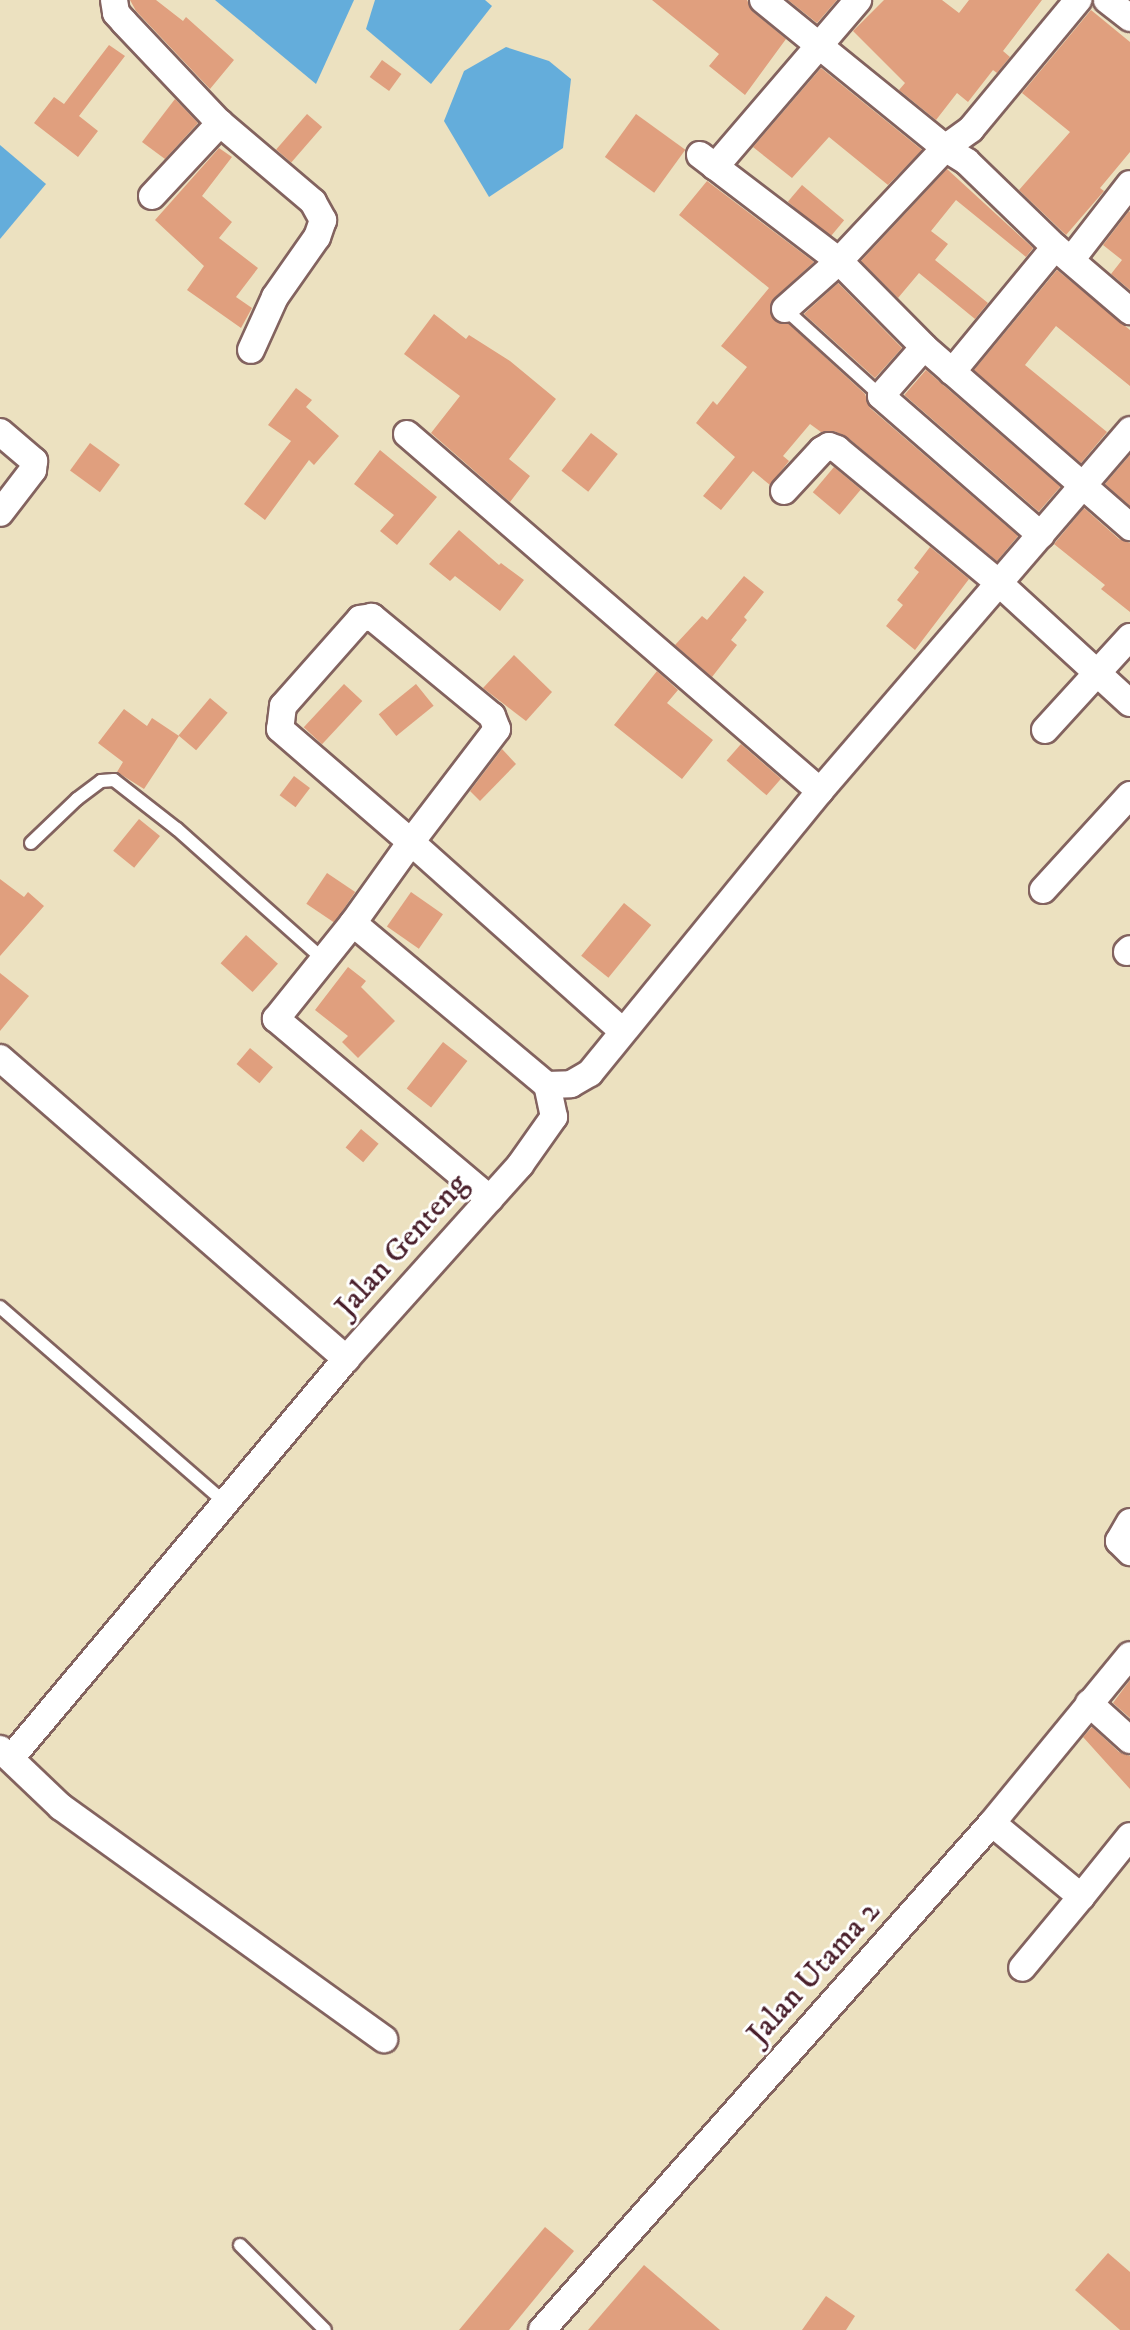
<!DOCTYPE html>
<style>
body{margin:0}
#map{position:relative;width:1130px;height:2330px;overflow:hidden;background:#ece1c0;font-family:"IM FELL DW Pica",serif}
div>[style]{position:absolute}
.water>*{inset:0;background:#64addb}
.building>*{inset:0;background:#e09f7e;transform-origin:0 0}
.roads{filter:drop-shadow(2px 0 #83635f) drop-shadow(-2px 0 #83635f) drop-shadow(0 2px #83635f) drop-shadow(0 -2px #83635f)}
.lane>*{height:12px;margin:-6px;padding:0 6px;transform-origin:6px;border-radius:6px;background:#fff}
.street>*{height:26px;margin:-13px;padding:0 13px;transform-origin:13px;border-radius:13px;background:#fff}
span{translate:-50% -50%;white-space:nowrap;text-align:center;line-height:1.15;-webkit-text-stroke:6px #fff;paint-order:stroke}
.street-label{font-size:32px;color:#4a1f2b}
</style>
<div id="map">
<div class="water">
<div style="clip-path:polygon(215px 0,354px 0,316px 84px)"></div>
<div style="clip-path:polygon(375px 0,485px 0,492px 6px,431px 84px,366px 29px)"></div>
<div style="clip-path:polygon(506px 47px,549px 61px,571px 79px,563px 148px,489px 197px,444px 121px,464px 71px)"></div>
<div style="clip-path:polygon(0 145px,46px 184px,0 239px)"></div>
</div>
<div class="building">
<div style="clip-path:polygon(130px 0,156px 0,183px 21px,186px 17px,234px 60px,210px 89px,136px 11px)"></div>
<div style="clip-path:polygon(652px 0,747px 0,753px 12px,786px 39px,745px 95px,709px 66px,719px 54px)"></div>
<div style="clip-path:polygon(788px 0,837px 0,817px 23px)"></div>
<div style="clip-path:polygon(884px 0,942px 0,959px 13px,969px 0,1042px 0,1003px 51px,1010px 57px,997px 73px,993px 70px,968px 102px,957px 93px,936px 120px,899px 90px,905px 83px,853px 31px)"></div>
<div style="clip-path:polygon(1091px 10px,1130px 42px,1130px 152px,1100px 188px,1104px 191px,1066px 235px,1019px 190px,1070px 132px,1022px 93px)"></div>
<div style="clip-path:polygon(109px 45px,125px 56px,79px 116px,98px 131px,78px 157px,34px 123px,54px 97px,64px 104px)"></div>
<div style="left:382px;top:60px;width:24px;height:21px;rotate:36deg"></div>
<div style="clip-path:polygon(821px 68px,922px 150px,888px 185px,829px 137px,792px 178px,753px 147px)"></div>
<div style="clip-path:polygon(175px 99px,198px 123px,165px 159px,142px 142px)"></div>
<div style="left:307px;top:114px;width:20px;height:47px;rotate:41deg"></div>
<div style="left:636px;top:114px;width:61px;height:53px;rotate:36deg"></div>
<div style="clip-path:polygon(219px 148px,232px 157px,202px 196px,232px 222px,219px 238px,258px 268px,236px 297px,252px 308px,241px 328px,187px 290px,204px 266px,155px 220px)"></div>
<div style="clip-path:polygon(947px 169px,1033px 248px,1026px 257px,956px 200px,931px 231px,948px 244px,935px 260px,988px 303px,975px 319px,919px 273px,898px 298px,861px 261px)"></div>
<div style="clip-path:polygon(707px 181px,814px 262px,774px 298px,770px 305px,773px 319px,789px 324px,865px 394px,870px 408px,1018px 536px,997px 561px,847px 437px,834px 431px,821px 432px,810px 424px,783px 456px,789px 461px,770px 485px,753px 471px,721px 510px,703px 496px,735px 457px,696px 423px,713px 401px,717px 405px,747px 367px,721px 346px,769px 288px,679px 215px)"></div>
<div style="left:802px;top:185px;width:55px;height:22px;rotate:40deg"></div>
<div style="clip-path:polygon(1129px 211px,1130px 212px,1130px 290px,1111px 274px,1122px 260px,1103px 245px)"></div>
<div style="clip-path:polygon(1057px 270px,1130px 330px,1130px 386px,1056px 326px,1025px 365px,1107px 432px,1081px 463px,974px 370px)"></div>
<div style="clip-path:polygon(838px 283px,902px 348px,875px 378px,804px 314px)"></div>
<div style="clip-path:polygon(434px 314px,466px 339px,469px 335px,510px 361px,556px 399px,509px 459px,530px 476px,510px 502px,431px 433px,460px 396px,404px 354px)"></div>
<div style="left:926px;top:370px;width:178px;height:33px;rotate:41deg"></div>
<div style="clip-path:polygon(296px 388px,312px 400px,306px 407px,339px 436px,314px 465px,309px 460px,265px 520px,244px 504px,291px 441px,268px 425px)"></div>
<div style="left:591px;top:433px;width:34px;height:48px;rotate:38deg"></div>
<div style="left:90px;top:443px;width:37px;height:34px;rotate:36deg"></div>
<div style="clip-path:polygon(380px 450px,437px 497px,397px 545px,380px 531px,394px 515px,354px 484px)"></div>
<div style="clip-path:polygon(1130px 455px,1130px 506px,1105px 484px)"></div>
<div style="left:834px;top:467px;width:35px;height:33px;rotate:40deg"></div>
<div style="clip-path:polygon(1084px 508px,1119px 539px,1130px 543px,1130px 612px,1101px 589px,1105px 585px,1054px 544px)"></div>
<div style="clip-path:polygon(459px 530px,499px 565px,501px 563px,524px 580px,500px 611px,455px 576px,450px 581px,429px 564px)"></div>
<div style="clip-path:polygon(930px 547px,969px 579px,915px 650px,886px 626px,903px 605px,897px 600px,919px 572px,914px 568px)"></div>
<div style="clip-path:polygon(744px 576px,764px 592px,744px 617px,747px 620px,731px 640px,737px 645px,712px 677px,675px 645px,702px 616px,707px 620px)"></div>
<div style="clip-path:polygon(514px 655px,552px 692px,526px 721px,483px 688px)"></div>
<div style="clip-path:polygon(657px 671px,678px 690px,667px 703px,713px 740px,682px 779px,614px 725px)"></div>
<div style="left:344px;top:684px;width:25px;height:59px;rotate:43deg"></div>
<div style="left:416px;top:684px;width:28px;height:48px;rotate:51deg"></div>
<div style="left:210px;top:698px;width:23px;height:49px;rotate:40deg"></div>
<div style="clip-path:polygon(124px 709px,147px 726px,152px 718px,179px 736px,144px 789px,117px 772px,123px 762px,98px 743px)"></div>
<div style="left:741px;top:744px;width:53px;height:22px;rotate:41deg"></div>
<div style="clip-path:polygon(502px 749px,516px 764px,480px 801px,470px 791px)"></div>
<div style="left:294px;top:776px;width:20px;height:24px;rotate:37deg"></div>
<div style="left:139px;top:819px;width:27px;height:41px;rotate:39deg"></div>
<div style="left:327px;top:873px;width:34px;height:37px;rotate:34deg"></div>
<div style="clip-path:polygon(0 879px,24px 897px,28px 892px,44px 906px,0 956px)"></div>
<div style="left:411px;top:892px;width:39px;height:42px;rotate:35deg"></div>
<div style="left:624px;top:903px;width:35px;height:68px;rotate:39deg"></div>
<div style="left:246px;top:935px;width:43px;height:38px;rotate:42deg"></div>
<div style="clip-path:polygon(348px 967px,366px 981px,361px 987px,395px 1021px,358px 1058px,342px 1042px,348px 1036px,315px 1010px)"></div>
<div style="clip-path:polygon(0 973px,29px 996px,0 1031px)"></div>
<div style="left:443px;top:1042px;width:31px;height:59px;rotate:38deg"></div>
<div style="left:250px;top:1048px;width:30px;height:21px;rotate:40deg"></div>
<div style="left:361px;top:1129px;width:23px;height:24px;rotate:40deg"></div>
<div style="clip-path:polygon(1130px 1680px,1130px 1718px,1113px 1703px)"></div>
<div style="clip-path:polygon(1092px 1727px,1119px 1752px,1130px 1756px,1130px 1789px,1083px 1737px)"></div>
<div style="clip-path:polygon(545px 2227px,574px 2251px,509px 2330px,459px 2330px)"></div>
<div style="clip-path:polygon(1108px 2253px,1130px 2272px,1130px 2330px,1120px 2330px,1075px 2290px)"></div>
<div style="clip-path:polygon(644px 2265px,720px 2330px,588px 2330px)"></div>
<div style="clip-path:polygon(826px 2296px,855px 2316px,846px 2330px,802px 2330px)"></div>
</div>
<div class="roads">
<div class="lane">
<div style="left:785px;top:309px;width:130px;rotate:42.2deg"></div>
<div style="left:31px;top:843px;width:64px;rotate:-43.7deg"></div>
<div style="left:77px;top:799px;width:30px;rotate:-37deg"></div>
<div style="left:101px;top:781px;width:13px;rotate:-4deg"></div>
<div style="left:114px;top:780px;width:80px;rotate:37.9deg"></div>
<div style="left:177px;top:829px;width:195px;rotate:41.7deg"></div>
<div style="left:0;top:1307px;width:297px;rotate:41deg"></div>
<div style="left:240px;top:2245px;width:120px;rotate:45deg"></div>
</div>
<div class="street">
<div style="left:114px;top:0;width:13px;rotate:81deg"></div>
<div style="left:116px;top:13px;width:12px;rotate:48deg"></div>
<div style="left:124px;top:22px;width:139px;rotate:46.5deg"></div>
<div style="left:220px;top:123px;width:122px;rotate:40.3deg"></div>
<div style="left:313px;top:202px;width:21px;rotate:61deg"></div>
<div style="left:323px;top:220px;width:18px;rotate:109deg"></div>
<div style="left:317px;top:237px;width:73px;rotate:125deg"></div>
<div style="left:275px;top:297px;width:58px;rotate:114.4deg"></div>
<div style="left:763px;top:0;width:235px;rotate:39.1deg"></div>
<div style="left:945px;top:148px;width:26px;rotate:32deg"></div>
<div style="left:967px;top:162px;width:122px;rotate:44deg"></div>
<div style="left:1055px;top:247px;width:99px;rotate:40.5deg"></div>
<div style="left:1107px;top:0;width:29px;rotate:38deg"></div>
<div style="left:700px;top:155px;width:175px;rotate:37.3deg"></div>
<div style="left:839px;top:261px;width:121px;rotate:45.3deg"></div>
<div style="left:924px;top:347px;width:274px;rotate:41.1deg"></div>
<div style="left:715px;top:167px;width:220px;rotate:-49.4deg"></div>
<div style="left:152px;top:196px;width:100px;rotate:-47deg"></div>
<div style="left:1071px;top:260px;width:96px;rotate:-52.2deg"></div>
<div style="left:785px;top:309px;width:72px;rotate:-41.6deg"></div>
<div style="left:839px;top:261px;width:155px;rotate:-46.8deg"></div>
<div style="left:945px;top:148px;width:32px;rotate:-36deg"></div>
<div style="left:971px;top:129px;width:168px;rotate:-50.3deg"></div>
<div style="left:924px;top:347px;width:65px;rotate:131.3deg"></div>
<div style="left:881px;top:396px;width:212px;rotate:41deg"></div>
<div style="left:952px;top:372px;width:162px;rotate:-50.5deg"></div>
<div style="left:0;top:432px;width:45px;rotate:40.5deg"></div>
<div style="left:34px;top:461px;width:9px;rotate:96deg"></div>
<div style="left:33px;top:470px;width:54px;rotate:127.5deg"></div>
<div style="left:407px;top:434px;width:546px;rotate:40.84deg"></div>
<div style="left:784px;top:491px;width:56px;rotate:-47.2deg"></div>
<div style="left:822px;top:450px;width:8px;rotate:-30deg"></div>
<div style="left:829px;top:446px;width:9px;rotate:21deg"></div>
<div style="left:837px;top:449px;width:212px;rotate:39.6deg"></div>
<div style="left:1000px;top:584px;width:176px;rotate:42.5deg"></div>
<div style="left:1045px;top:730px;width:126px;rotate:-47.6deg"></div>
<div style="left:1043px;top:890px;width:129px;rotate:-47.5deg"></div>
<div style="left:353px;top:923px;width:253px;rotate:39.9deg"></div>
<div style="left:1127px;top:952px;width:4px;rotate:-45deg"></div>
<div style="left:0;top:1058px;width:459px;rotate:41deg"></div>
<div style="left:490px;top:1199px;width:280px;rotate:-139.9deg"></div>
<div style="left:276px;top:1019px;width:123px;rotate:-51.3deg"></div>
<div style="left:353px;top:923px;width:100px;rotate:-54.4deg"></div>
<div style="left:411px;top:842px;width:142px;rotate:-52.7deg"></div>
<div style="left:497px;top:729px;width:14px;rotate:-111deg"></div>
<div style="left:492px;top:716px;width:156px;rotate:-140.5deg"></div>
<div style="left:372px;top:617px;width:12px;rotate:171deg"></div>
<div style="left:360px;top:619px;width:116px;rotate:131.5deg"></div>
<div style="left:283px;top:706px;width:23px;rotate:97deg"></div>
<div style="left:280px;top:729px;width:173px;rotate:40.8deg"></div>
<div style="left:411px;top:842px;width:282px;rotate:41.8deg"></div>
<div style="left:1130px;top:1522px;width:22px;rotate:120deg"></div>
<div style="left:1119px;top:1541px;width:16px;rotate:45deg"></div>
<div style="left:1089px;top:1703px;width:55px;rotate:42.1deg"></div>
<div style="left:0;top:1749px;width:84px;rotate:43.6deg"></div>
<div style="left:61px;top:1807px;width:398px;rotate:35.7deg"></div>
<div style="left:11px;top:1758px;width:521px;rotate:-49.98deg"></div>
<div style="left:346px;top:1359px;width:261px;rotate:-48.1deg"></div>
<div style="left:520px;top:1165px;width:59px;rotate:-54.7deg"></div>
<div style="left:554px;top:1117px;width:33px;rotate:-102deg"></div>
<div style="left:547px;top:1085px;width:24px;rotate:-2deg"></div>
<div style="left:571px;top:1084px;width:22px;rotate:-30deg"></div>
<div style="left:590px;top:1073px;width:364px;rotate:-50.8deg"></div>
<div style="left:820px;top:791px;width:476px;rotate:-49.3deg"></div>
<div style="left:992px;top:1823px;width:116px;rotate:39.7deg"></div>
<div style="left:1081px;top:1897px;width:92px;rotate:129.7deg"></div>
<div style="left:1081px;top:1897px;width:78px;rotate:-51.2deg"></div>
<div style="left:542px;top:2330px;width:678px;rotate:-48.41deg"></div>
<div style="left:992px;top:1823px;width:217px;rotate:-50.6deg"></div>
</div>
</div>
<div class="street-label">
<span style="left:402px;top:1246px;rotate:-48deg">Jalan Genteng</span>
<span style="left:814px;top:1973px;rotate:-48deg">Jalan Utama 2</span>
</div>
</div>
